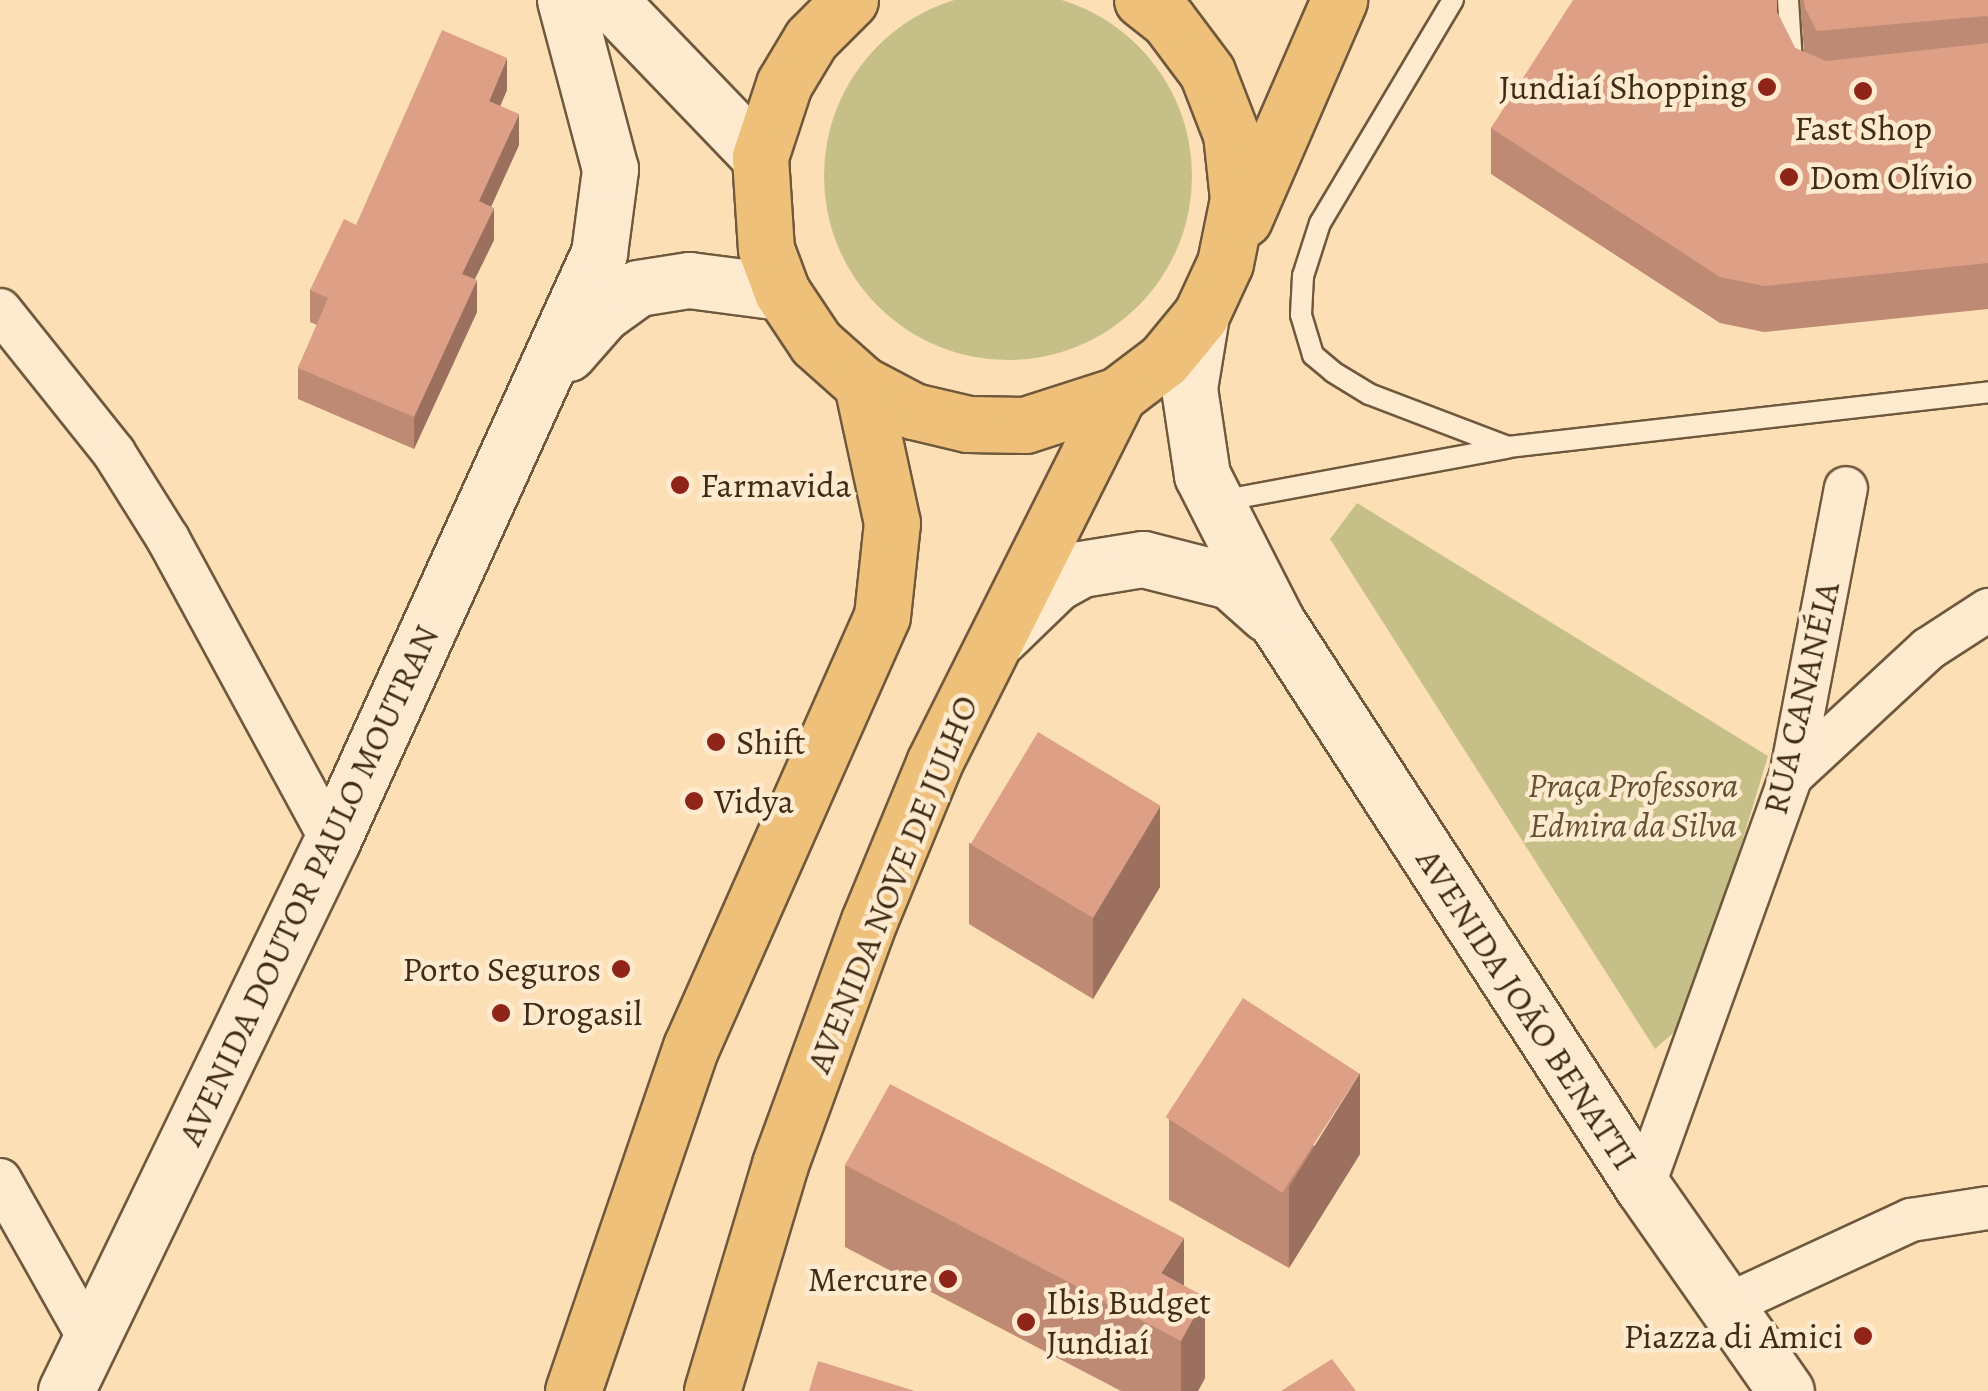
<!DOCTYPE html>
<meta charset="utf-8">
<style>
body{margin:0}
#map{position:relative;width:1988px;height:1391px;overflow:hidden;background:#fcdfb5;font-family:Alegreya,serif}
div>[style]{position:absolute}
.green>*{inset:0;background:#c6c088}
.round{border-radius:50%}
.roads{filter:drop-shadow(2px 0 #6f593d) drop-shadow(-2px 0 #6f593d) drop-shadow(0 2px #6f593d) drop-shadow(0 -2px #6f593d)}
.lane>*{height:20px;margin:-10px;padding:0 10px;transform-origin:10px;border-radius:10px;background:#fdeacf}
.street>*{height:42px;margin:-21px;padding:0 21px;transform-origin:21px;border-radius:21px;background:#fdeacf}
.secondary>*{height:55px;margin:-27.5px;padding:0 27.5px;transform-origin:27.5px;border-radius:27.5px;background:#fdeacf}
.primary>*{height:55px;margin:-27.5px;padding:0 27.5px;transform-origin:27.5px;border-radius:27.5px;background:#eec07a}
.wall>*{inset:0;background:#be8a73}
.shaded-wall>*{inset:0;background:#9b705e}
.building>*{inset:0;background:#dda086;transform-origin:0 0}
.dots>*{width:28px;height:28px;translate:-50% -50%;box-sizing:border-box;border:5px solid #fdeacf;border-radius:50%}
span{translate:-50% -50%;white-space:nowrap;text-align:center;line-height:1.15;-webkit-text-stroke:9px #fdeacf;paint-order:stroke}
.poi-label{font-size:35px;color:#402c15}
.right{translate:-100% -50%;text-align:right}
.left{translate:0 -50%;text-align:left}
.street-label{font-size:35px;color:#402c15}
.park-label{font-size:35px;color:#625132;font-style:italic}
</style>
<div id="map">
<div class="green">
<div class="round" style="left:824px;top:-8px;width:368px;height:368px"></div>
<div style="clip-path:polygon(1357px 503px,1768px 756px,1688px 1020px,1655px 1049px,1330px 539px)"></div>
</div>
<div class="roads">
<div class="lane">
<div style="left:1453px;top:0;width:260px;rotate:120.8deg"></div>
<div style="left:1320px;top:223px;width:56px;rotate:107.8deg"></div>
<div style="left:1303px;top:276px;width:39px;rotate:93deg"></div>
<div style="left:1301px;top:315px;width:42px;rotate:73.3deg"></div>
<div style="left:1313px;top:355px;width:26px;rotate:40deg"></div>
<div style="left:1333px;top:372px;width:42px;rotate:31.4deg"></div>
<div style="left:1369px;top:394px;width:149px;rotate:20.9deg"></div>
<div style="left:1508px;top:447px;width:483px;rotate:-6.5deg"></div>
<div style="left:1788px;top:0;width:63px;rotate:86.4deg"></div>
<div style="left:1220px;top:501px;width:291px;rotate:-10.5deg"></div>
</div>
<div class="street">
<div style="left:0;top:310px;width:183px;rotate:51.4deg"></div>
<div style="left:114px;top:453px;width:102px;rotate:57.9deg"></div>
<div style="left:168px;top:539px;width:344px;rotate:61.5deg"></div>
<div style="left:1791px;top:776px;width:187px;rotate:-42.8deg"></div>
<div style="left:1928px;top:649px;width:72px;rotate:-33deg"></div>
<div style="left:0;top:1180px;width:184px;rotate:60.6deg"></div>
<div style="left:1643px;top:1187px;width:437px;rotate:-70.2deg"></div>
<div style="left:1791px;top:776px;width:293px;rotate:-79.2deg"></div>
<div style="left:1727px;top:1305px;width:203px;rotate:-24.8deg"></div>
<div style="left:1911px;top:1220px;width:78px;rotate:-8.9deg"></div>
</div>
<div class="secondary">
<div style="left:609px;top:0;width:218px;rotate:46.1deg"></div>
<div style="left:1201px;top:315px;width:74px;rotate:99.3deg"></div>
<div style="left:1189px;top:388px;width:88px;rotate:81.5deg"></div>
<div style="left:1202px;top:475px;width:165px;rotate:63deg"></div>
<div style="left:1277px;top:622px;width:673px;rotate:57.07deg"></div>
<div style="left:1643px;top:1187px;width:249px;rotate:55deg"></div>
<div style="left:568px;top:353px;width:52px;rotate:-48.9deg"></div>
<div style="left:602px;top:314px;width:44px;rotate:-35.8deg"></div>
<div style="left:638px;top:288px;width:52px;rotate:-8.9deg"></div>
<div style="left:689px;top:280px;width:94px;rotate:7.4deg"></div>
<div style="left:1000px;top:637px;width:78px;rotate:-44deg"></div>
<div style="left:1056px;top:583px;width:29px;rotate:-29deg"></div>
<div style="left:1081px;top:569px;width:63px;rotate:-9.2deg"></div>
<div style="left:1143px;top:559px;width:90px;rotate:14.2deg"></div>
<div style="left:1230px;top:581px;width:50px;rotate:41.7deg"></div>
<div style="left:66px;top:1391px;width:611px;rotate:-64.19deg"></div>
<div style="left:332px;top:841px;width:646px;rotate:-65.58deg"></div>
<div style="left:599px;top:253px;width:85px;rotate:-82.5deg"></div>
<div style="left:610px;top:169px;width:175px;rotate:-104.9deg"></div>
</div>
<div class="primary">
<div style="left:850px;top:0;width:55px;rotate:135deg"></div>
<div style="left:811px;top:39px;width:52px;rotate:121deg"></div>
<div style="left:784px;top:84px;width:77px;rotate:108.2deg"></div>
<div style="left:760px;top:157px;width:92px;rotate:86.3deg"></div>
<div style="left:766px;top:249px;width:46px;rotate:69.6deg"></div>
<div style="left:782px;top:292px;width:61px;rotate:56.3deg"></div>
<div style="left:816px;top:343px;width:62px;rotate:41.7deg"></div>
<div style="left:862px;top:384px;width:58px;rotate:27.9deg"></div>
<div style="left:913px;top:411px;width:57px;rotate:13.3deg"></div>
<div style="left:968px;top:424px;width:57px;rotate:1deg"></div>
<div style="left:1025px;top:425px;width:98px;rotate:-17.9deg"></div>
<div style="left:1118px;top:395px;width:58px;rotate:-37.3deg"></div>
<div style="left:1164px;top:360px;width:58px;rotate:-50.6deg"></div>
<div style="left:1201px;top:315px;width:57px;rotate:-65.2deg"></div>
<div style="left:1225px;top:263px;width:65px;rotate:-78.5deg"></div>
<div style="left:1238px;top:199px;width:65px;rotate:-96.1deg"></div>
<div style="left:1231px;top:134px;width:66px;rotate:-111.2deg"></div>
<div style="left:1207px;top:72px;width:65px;rotate:-126.9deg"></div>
<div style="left:1168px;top:20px;width:33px;rotate:-142deg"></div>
<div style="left:1244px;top:219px;width:239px;rotate:-66.5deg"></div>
<div style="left:573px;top:1391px;width:364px;rotate:-71.1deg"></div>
<div style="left:691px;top:1047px;width:471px;rotate:-66.1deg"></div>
<div style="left:882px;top:616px;width:94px;rotate:-83.9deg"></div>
<div style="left:892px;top:523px;width:142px;rotate:-102.2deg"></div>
<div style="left:712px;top:1391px;width:237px;rotate:-73.3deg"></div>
<div style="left:780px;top:1164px;width:259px;rotate:-69.9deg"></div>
<div style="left:869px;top:921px;width:171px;rotate:-67.6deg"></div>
<div style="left:934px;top:763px;width:411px;rotate:-63.4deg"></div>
</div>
</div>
<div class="wall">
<div style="clip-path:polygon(1800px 0,1988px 0,1988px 309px,1764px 332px,1720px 323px,1491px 174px,1491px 128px,1777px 12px,1795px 48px,1804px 52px)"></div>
<div style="clip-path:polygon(507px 90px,500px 106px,519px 145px,491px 207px,494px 240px,475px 279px,477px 312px,414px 449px,298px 399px,298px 368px,317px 325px,310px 322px,310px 290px)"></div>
<div style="clip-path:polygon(969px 843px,1160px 887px,1093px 999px,969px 924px)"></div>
<div style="clip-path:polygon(1169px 1119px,1360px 1154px,1289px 1268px,1169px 1200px)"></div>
<div style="clip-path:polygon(845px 1165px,1184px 1286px,1205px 1378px,1198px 1391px,1121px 1391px,845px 1247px)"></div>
</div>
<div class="shaded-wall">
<div style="clip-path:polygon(507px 58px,507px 90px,489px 132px,489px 101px)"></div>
<div style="clip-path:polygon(519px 114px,519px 145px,479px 233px,479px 201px)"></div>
<div style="clip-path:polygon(494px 208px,494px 240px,462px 305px,462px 274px)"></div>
<div style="clip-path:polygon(477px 280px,477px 312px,414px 449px,414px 417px)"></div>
<div style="clip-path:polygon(1160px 806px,1160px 887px,1093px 999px,1093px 918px)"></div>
<div style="clip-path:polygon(1360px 1073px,1360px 1154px,1289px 1268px,1289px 1187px)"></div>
<div style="clip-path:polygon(1184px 1238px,1184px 1319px,1161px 1273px)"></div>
<div style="clip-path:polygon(1205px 1297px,1205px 1378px,1198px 1391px,1181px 1391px,1181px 1341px)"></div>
</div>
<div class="building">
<div style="clip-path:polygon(1573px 0,1777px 0,1777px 12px,1795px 48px,1826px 61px,1988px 43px,1988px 263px,1764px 286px,1720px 277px,1491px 128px)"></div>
<div style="clip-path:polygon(1804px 0,1988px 0,1988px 17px,1986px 16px,1817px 31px,1805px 8px)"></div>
<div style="clip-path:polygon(442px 30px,507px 58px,489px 101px,519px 114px,479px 201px,494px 208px,462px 274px,477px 280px,414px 417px,298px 368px,328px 298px,310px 290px,344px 219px,356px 225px)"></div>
<div style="left:1038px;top:732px;width:143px;height:131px;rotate:31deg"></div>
<div style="left:1243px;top:998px;width:139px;height:142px;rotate:33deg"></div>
<div style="clip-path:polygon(890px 1084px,1184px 1238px,1161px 1273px,1205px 1297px,1181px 1341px,845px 1165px)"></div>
<div style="clip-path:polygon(1332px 1359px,1356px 1391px,1281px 1391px)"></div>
<div style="clip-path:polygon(818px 1361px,915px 1391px,809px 1391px)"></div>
</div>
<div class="dots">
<div style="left:1767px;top:87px;background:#8f2418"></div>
<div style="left:1863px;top:91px;background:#8f2418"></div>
<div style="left:1789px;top:177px;background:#8f2418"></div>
<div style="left:680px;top:485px;background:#8f2418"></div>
<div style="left:716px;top:742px;background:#8f2418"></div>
<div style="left:694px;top:801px;background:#8f2418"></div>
<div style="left:621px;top:969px;background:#8f2418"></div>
<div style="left:501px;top:1013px;background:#8f2418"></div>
<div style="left:948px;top:1279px;background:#8f2418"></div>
<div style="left:1026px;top:1322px;background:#8f2418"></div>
<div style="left:1863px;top:1336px;background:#8f2418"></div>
</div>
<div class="poi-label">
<span class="right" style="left:1747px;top:87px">Jundiaí Shopping</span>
<span style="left:1863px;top:128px">Fast Shop</span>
<span class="left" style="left:1809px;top:177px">Dom Olívio</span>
<span class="left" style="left:700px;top:485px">Farmavida</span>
<span class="left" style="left:736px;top:742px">Shift</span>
<span class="left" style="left:714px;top:801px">Vidya</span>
<span class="right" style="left:601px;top:969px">Porto Seguros</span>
<span class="left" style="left:521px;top:1013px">Drogasil</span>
<span class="right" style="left:928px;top:1279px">Mercure</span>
<span class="left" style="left:1046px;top:1322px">Ibis Budget<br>Jundiaí</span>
<span class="right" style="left:1843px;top:1336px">Piazza di Amici</span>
</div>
<div class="street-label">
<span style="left:1801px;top:698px;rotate:-77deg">RUA CANANÉIA</span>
<span style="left:892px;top:884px;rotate:-68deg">AVENIDA NOVE DE JULHO</span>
<span style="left:308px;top:885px;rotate:-65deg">AVENIDA DOUTOR PAULO MOUTRAN</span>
<span style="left:1527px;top:1009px;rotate:57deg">AVENIDA JOÃO BENATTI</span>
</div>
<div class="park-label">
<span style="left:1633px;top:805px">Praça Professora<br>Edmira da Silva</span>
</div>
</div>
